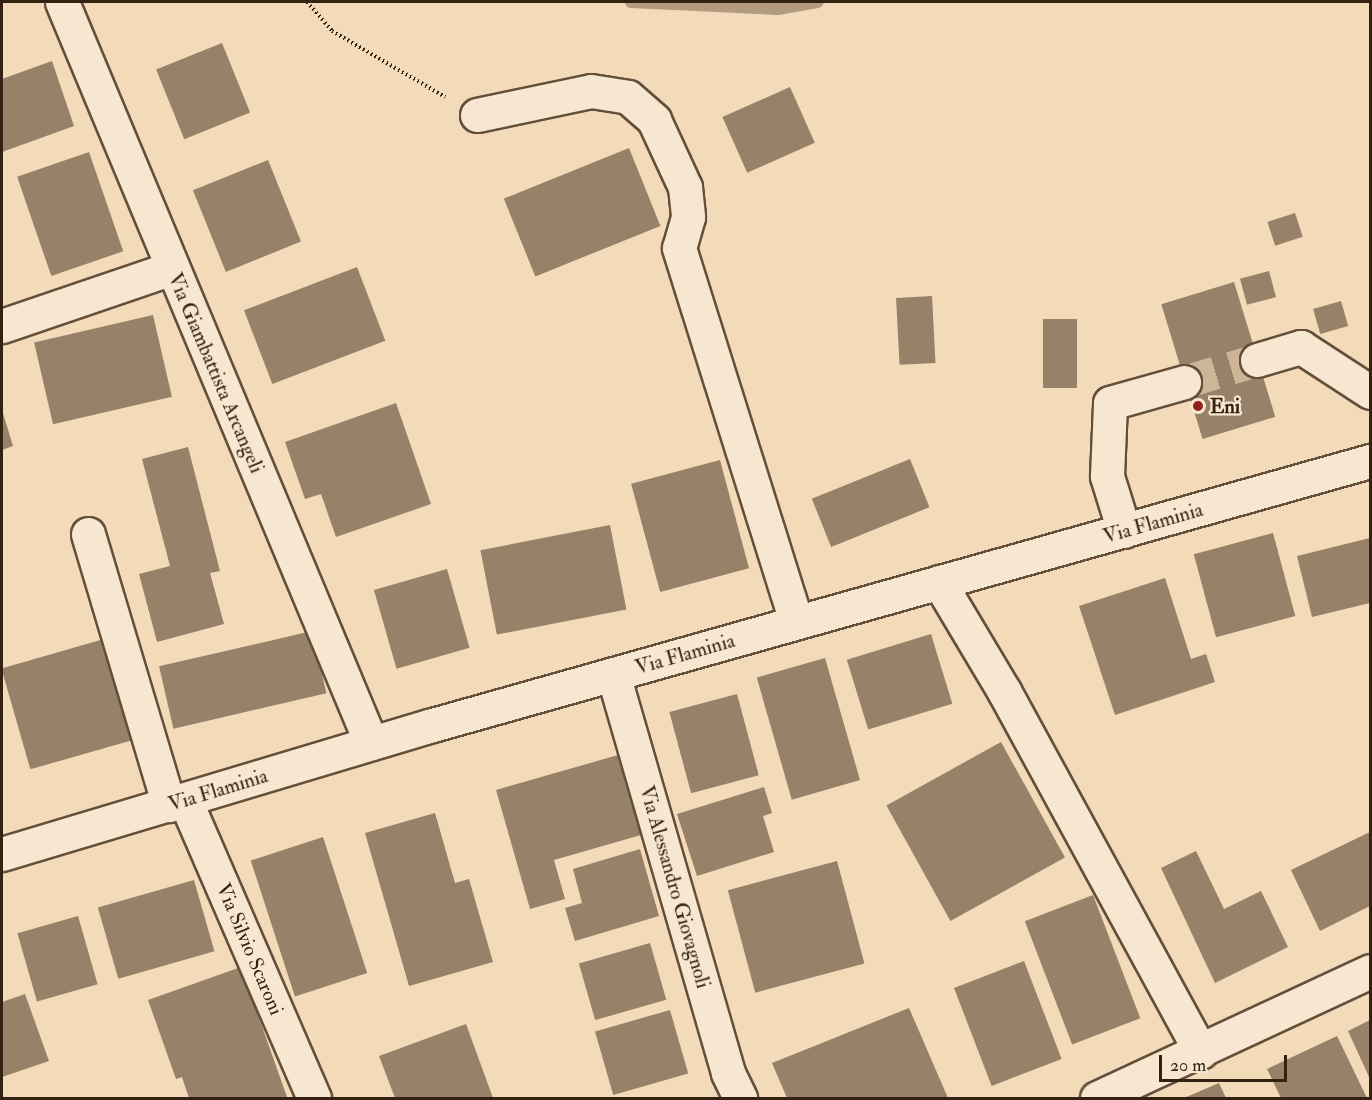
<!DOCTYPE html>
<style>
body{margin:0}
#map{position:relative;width:1372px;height:1100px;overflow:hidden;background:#f3dab8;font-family:"IM FELL Double Pica",serif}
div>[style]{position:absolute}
.stream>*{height:12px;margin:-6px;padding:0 6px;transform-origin:6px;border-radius:6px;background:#b29b7f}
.building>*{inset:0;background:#978168;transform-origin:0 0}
.minor-tunnel>*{height:33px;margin-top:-16.5px;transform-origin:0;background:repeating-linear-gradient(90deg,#cdb597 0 33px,transparent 0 49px)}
.path>*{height:4px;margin-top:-2px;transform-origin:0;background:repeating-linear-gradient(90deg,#332111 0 1.5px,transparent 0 4.5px)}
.roads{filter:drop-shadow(2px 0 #634f3b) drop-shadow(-2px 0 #634f3b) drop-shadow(0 2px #634f3b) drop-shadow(0 -2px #634f3b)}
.minor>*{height:33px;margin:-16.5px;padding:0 16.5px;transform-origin:16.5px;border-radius:16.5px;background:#f7e7d1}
.dots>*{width:16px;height:16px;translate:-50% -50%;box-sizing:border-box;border:3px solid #f7e7d1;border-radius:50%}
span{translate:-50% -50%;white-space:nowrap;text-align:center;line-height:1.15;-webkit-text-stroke:4.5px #f7e7d1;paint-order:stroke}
.street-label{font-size:20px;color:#332111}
.poi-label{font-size:20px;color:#332111;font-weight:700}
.left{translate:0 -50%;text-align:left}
.frame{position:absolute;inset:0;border:3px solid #332111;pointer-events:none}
.scale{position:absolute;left:1159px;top:1055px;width:128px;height:27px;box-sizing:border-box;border:3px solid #332111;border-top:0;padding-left:8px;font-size:18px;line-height:21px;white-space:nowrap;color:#332111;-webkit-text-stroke:4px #f7e7d1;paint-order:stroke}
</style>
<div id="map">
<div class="stream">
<div style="left:631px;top:2px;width:147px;rotate:2.7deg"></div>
<div style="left:778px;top:9px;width:40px;rotate:-10deg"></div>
</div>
<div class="building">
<div style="left:222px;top:43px;width:75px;height:71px;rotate:68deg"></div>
<div style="clip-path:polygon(52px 61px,74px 126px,2px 152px,2px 79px)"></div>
<div style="left:790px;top:87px;width:61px;height:74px;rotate:66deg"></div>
<div style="left:629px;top:148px;width:84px;height:135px;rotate:68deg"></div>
<div style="left:89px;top:152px;width:105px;height:76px;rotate:71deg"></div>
<div style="left:268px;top:160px;width:88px;height:81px;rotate:68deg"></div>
<div style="left:1295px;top:213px;width:25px;height:29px;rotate:72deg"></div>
<div style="left:357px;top:267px;width:79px;height:121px;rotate:69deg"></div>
<div style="left:1269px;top:271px;width:27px;height:30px;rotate:75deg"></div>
<div style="left:1234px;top:282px;width:141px;height:76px;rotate:73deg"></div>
<div style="left:932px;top:296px;width:67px;height:36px;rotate:87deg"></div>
<div style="left:1341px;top:301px;width:26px;height:29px;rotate:74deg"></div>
<div style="left:153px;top:315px;width:84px;height:122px;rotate:77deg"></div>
<div style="left:1043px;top:319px;width:34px;height:69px"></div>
<div style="clip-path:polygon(396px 403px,431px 504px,336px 537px,321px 494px,305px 499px,285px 442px)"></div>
<div style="clip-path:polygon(2px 410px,13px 446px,2px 450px)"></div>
<div style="clip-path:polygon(188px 447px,220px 571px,210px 573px,224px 624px,157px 642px,139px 574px,170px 566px,142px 459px)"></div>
<div style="left:910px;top:459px;width:52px;height:106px;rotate:68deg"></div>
<div style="left:720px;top:460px;width:112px;height:92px;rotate:75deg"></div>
<div style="left:610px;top:525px;width:86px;height:132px;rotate:79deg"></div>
<div style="left:1273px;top:533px;width:86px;height:82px;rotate:75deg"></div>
<div style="clip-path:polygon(1370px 538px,1370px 603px,1312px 617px,1297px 556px)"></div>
<div style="left:447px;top:569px;width:82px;height:76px;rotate:74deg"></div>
<div style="clip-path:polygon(1165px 578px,1191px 659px,1206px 654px,1215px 682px,1115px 715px,1079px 606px)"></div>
<div style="left:312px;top:631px;width:64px;height:157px;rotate:77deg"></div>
<div style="left:931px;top:634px;width:73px;height:88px;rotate:73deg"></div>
<div style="left:111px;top:637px;width:105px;height:114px;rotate:74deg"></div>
<div style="left:825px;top:658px;width:127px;height:71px;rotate:74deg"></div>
<div style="left:737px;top:694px;width:84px;height:70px;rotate:75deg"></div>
<div style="left:1001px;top:742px;width:132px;height:131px;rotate:61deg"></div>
<div style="clip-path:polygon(618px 755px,641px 835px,554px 860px,565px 899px,530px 909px,496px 790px)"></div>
<div style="clip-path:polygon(764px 787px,772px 813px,763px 816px,774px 852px,697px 876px,677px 814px)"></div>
<div style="clip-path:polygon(435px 813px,455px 883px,469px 879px,493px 962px,409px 986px,365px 833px)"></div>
<div style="clip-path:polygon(1370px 832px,1370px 906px,1320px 931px,1291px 870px)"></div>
<div style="left:323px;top:837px;width:143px;height:76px;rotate:72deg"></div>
<div style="clip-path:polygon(640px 849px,659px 916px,575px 941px,565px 908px,582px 903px,573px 869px)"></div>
<div style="clip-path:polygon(1196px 851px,1224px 909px,1261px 891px,1288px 947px,1215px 983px,1161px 868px)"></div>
<div style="left:837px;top:861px;width:106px;height:113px;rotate:75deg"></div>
<div style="left:194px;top:880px;width:74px;height:100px;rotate:74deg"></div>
<div style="left:1093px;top:895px;width:132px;height:73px;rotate:69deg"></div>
<div style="left:78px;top:916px;width:71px;height:63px;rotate:74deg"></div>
<div style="left:650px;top:943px;width:59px;height:74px;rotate:74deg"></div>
<div style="left:1024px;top:961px;width:105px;height:75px;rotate:69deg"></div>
<div style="clip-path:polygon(241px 967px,287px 1097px,189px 1098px,182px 1077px,176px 1079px,148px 1000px)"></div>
<div style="clip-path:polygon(25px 994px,49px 1061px,2px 1077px,2px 1002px)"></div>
<div style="clip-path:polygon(909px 1008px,948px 1098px,787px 1098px,772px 1063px)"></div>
<div style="left:670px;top:1010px;width:66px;height:78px;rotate:74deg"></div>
<div style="clip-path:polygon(1370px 1020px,1370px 1079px,1348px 1031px)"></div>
<div style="clip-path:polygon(466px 1024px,493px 1098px,395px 1098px,379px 1056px)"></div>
<div style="clip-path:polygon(1337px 1036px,1367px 1098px,1281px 1098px,1267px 1069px)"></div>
<div style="clip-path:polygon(1219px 1083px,1226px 1098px,1184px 1098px)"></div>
</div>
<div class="minor-tunnel">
<div style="left:1184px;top:382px;width:76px;rotate:-16.8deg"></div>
</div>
<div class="path">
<div style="left:307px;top:2px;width:38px;rotate:49deg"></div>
<div style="left:332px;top:31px;width:131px;rotate:30.3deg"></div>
</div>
<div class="roads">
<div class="minor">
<div style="left:62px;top:2px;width:803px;rotate:67.36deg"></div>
<div style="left:477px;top:115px;width:116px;rotate:-11.9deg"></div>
<div style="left:591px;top:91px;width:37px;rotate:9deg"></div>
<div style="left:628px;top:97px;width:35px;rotate:41deg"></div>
<div style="left:654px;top:120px;width:74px;rotate:65.2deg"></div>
<div style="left:685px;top:187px;width:30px;rotate:84deg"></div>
<div style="left:688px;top:217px;width:32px;rotate:106deg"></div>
<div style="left:679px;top:248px;width:392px;rotate:72.6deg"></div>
<div style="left:2px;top:326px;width:180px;rotate:-18.8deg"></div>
<div style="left:1257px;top:360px;width:46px;rotate:-16.5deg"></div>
<div style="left:1301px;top:347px;width:82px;rotate:33.1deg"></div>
<div style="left:1124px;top:531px;width:58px;rotate:-107.2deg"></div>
<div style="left:1107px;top:476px;width:73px;rotate:-87.6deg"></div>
<div style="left:1110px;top:403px;width:77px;rotate:-15.8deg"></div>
<div style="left:88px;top:534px;width:283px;rotate:73.4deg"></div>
<div style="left:939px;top:582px;width:127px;rotate:59.2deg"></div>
<div style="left:1004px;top:691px;width:411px;rotate:61.4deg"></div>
<div style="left:613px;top:674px;width:415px;rotate:73.9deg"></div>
<div style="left:728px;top:1073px;width:28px;rotate:64deg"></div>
<div style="left:185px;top:800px;width:325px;rotate:66.6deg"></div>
<div style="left:2px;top:854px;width:446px;rotate:-16.7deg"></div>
<div style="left:429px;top:726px;width:978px;rotate:-15.73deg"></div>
<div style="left:1097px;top:1098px;width:301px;rotate:-24.9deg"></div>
</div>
</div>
<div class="dots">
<div style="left:1198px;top:406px;background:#8f2418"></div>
</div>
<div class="street-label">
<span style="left:216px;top:373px;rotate:67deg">Via Giambattista Arcangeli</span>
<span style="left:1153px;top:523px;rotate:-16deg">Via Flaminia</span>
<span style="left:685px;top:654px;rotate:-16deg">Via Flaminia</span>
<span style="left:218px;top:790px;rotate:-17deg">Via Flaminia</span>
<span style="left:675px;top:887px;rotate:74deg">Via Alessandro Giovagnoli</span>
<span style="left:250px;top:949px;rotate:67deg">Via Silvio Scaroni</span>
</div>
<div class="poi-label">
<span class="left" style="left:1210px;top:406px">Eni</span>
</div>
<div class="frame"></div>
<div class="scale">20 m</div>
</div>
